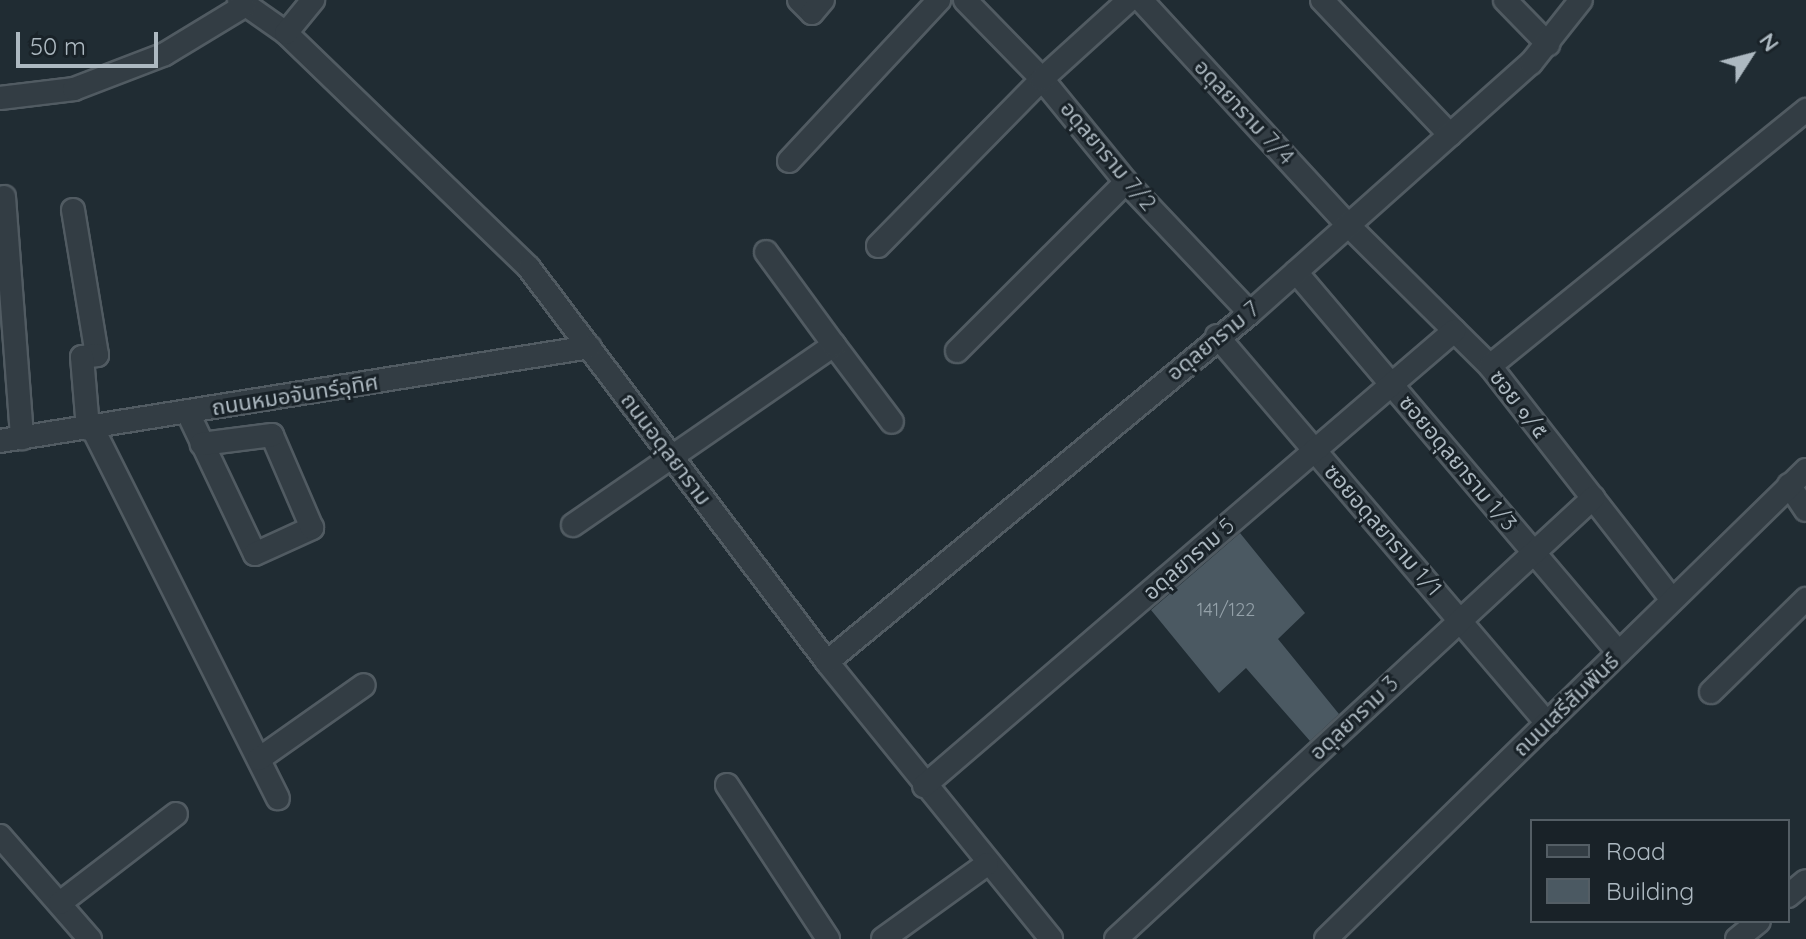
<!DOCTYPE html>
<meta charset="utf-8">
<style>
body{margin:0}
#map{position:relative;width:1806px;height:939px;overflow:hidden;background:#202c33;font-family:Quicksand,"Noto Sans Thai",sans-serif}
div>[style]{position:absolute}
.building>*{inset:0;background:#4b5962}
.roads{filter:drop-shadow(2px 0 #515b62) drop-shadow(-2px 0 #515b62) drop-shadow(0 2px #515b62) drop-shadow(0 -2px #515b62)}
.minor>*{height:22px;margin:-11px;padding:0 11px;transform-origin:11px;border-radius:11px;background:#333d44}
span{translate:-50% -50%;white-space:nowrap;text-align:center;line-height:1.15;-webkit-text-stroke:6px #192228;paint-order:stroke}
.number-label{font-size:18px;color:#94a1a9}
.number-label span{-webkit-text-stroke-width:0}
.street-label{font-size:22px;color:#adb9c1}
.legend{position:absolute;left:1530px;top:819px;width:260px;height:104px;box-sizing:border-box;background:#192228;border:2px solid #545e65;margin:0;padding:10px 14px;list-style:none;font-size:24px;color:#adb9c1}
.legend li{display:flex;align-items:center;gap:16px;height:40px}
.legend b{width:40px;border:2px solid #545e65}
.north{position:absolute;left:1710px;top:16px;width:80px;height:80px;-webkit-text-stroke:6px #192228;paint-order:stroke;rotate:54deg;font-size:22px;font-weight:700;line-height:32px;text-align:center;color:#adb9c1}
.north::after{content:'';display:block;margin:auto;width:28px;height:36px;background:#adb9c1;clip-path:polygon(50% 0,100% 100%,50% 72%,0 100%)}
.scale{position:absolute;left:16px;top:32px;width:142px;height:36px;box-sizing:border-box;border:4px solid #adb9c1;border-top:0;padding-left:10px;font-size:24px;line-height:28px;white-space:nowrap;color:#adb9c1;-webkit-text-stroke:6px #192228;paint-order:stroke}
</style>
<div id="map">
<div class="building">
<div style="clip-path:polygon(1240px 533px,1305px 613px,1278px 639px,1339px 714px,1310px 741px,1246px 668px,1219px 693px,1151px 610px)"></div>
</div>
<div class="roads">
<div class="minor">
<div style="left:239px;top:0;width:57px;rotate:35.1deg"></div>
<div style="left:286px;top:33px;width:338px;rotate:44deg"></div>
<div style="left:529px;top:268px;width:494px;rotate:52.9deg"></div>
<div style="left:827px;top:662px;width:356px;rotate:51deg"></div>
<div style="left:799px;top:0;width:18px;rotate:45deg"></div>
<div style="left:812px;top:13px;width:17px;rotate:-50deg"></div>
<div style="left:965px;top:0;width:110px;rotate:45.7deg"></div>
<div style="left:1042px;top:79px;width:133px;rotate:50.8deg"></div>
<div style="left:1126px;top:182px;width:180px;rotate:46.6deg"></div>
<div style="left:1141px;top:0;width:306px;rotate:47.4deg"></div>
<div style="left:1348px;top:225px;width:200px;rotate:44.8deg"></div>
<div style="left:1490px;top:366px;width:296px;rotate:52.1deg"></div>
<div style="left:1322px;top:0;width:186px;rotate:46.5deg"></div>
<div style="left:1505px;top:0;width:62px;rotate:45.7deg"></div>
<div style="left:286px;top:33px;width:43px;rotate:-50.7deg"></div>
<div style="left:0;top:98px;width:75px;rotate:-6.9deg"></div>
<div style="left:74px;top:89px;width:97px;rotate:-21deg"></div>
<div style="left:165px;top:54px;width:92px;rotate:-31.3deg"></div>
<div style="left:789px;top:161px;width:220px;rotate:-47deg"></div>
<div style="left:4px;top:197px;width:242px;rotate:85.7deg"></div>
<div style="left:73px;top:210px;width:147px;rotate:80.6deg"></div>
<div style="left:97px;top:355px;width:15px;rotate:172deg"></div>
<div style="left:82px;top:357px;width:72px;rotate:85.2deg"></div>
<div style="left:878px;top:246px;width:234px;rotate:-45.5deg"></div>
<div style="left:1042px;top:79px;width:118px;rotate:-42.2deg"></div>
<div style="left:1296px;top:272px;width:499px;rotate:49.7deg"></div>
<div style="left:1217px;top:336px;width:509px;rotate:49.55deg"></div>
<div style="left:834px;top:345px;width:96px;rotate:53deg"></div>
<div style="left:957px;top:351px;width:239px;rotate:-45deg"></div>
<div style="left:1490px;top:366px;width:407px;rotate:-39deg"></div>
<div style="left:188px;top:413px;width:156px;rotate:64.6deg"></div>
<div style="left:255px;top:554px;width:63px;rotate:-24.5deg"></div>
<div style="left:312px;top:528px;width:101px;rotate:-113.3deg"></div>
<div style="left:272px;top:435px;width:71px;rotate:172.7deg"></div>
<div style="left:93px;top:429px;width:413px;rotate:63.4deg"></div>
<div style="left:0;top:441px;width:597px;rotate:-9.05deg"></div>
<div style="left:1789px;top:485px;width:30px;rotate:56deg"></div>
<div style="left:573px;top:525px;width:317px;rotate:-34.6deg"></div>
<div style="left:834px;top:345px;width:115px;rotate:-126.2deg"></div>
<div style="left:827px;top:662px;width:548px;rotate:-39.52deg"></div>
<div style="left:1250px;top:313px;width:376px;rotate:-41.7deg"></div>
<div style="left:1531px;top:63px;width:80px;rotate:-51.6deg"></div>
<div style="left:1711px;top:692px;width:133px;rotate:-44.4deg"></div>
<div style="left:259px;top:759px;width:128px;rotate:-35.2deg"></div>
<div style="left:727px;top:785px;width:184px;rotate:56.7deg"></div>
<div style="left:924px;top:786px;width:699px;rotate:-40.65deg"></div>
<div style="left:0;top:836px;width:137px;rotate:48.9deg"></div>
<div style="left:1788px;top:896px;width:23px;rotate:-40deg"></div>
<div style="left:60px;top:903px;width:146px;rotate:-37.5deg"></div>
<div style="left:883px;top:939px;width:128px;rotate:-35.8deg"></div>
<div style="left:1116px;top:939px;width:650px;rotate:-42.75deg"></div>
<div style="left:1326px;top:939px;width:671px;rotate:-44.34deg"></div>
<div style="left:1737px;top:939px;width:28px;rotate:-39deg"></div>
</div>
</div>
<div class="number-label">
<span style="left:1226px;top:610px">141/122</span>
</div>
<div class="street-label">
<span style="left:1244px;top:112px;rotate:47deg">อดุลยาราม 7/4</span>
<span style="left:1108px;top:156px;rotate:50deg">อดุลยาราม 7/2</span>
<span style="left:1213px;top:341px;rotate:-39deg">อดุลยาราม 7</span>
<span style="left:295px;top:395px;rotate:-9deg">ถนนหมอจันทร์อุทิศ</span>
<span style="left:1519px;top:404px;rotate:52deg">ซอย ๑/๕</span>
<span style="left:666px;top:449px;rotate:53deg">ถนนอดุลยาราม</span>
<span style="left:1458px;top:463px;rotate:50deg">ซอยอดุลยาราม 1/3</span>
<span style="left:1383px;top:530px;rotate:49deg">ซอยอดุลยาราม 1/1</span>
<span style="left:1189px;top:559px;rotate:-41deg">อดุลยาราม 5</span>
<span style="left:1566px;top:705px;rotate:-44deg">ถนนเสรีสัมพันธ์</span>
<span style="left:1354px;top:718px;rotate:-43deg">อดุลยาราม 3</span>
</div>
<ul class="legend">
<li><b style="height:10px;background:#333d44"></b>Road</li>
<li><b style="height:22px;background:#4b5962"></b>Building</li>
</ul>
<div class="north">N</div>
<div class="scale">50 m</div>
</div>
